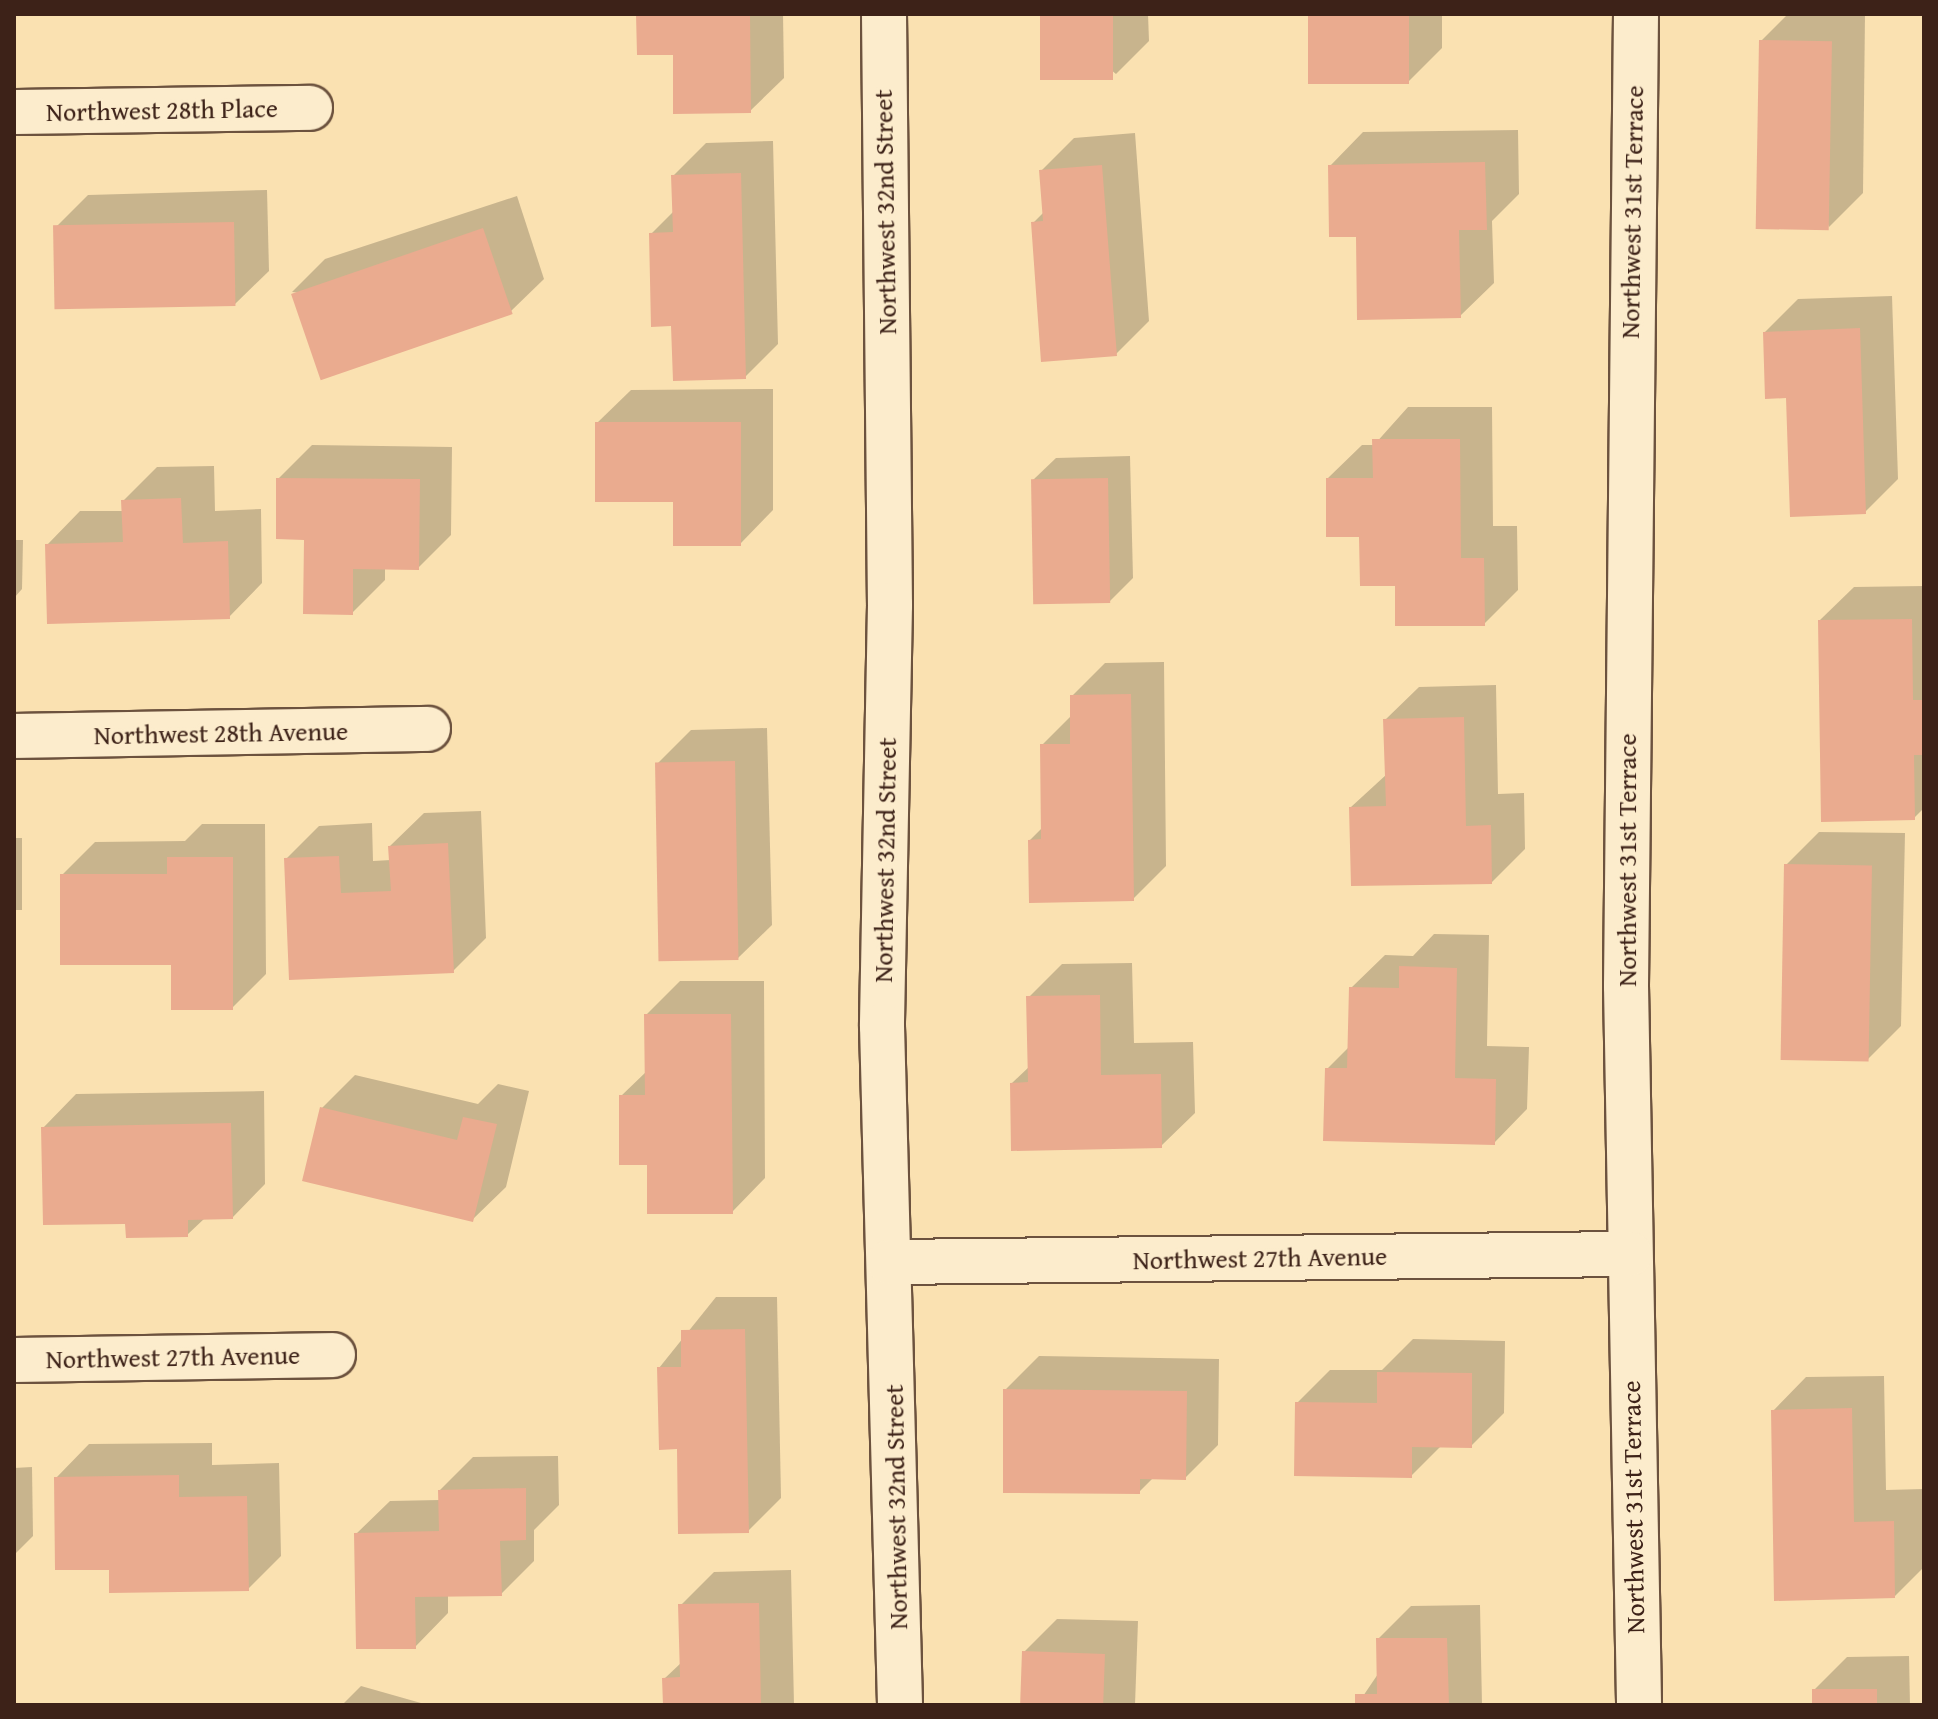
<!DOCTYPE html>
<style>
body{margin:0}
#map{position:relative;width:1938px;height:1719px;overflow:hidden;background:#fae1b1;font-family:"Gentium Book Plus",serif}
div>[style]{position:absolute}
.shadow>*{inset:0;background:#0003;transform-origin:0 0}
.building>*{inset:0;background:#eaab8f;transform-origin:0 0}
.roads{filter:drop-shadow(2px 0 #6c523e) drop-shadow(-2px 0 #6c523e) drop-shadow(0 2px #6c523e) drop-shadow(0 -2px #6c523e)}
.minor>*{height:44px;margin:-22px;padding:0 22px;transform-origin:22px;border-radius:22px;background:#fceccc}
span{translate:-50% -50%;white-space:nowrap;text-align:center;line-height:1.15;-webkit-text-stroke:6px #fceccc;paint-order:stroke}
.street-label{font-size:26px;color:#3d2218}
.frame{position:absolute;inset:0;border:16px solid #3d2218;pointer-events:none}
</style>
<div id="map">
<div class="shadow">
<div style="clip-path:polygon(638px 14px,783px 14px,784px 78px,750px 111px)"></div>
<div style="clip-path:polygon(1042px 14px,1148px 14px,1149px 41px,1116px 74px)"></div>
<div style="clip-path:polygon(1310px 14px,1442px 14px,1442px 48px,1409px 81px)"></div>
<div style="clip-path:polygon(1788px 14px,1865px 14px,1863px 193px,1829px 227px,1761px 41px)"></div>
<div style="clip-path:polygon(1518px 130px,1519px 194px,1492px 221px,1494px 283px,1460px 316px,1358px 235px,1330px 166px,1363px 132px)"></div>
<div style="clip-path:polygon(1135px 133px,1149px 321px,1116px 354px,1033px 223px,1044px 212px,1041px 171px,1074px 138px)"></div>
<div style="clip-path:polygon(773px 141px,778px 344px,745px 377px,673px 324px,651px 234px,674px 211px,673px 176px,706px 143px)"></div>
<div style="clip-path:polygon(267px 190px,269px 271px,235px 304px,55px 228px,88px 195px)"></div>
<div style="clip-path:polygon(517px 196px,544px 279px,510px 312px,292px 292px,325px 259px)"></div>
<div style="clip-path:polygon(1892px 296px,1898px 479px,1865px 512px,1788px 396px,1765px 332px,1798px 299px)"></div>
<div style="clip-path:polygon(773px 389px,773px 510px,740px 544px,675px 500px,597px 423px,631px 390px)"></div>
<div style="clip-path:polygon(1408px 407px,1492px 407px,1493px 526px,1517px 526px,1518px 590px,1484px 624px,1397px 584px,1328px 478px,1362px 445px,1374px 445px)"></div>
<div style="clip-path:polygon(312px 445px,452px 447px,451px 535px,418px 568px,385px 568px,385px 580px,352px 613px,278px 479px)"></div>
<div style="clip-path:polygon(1130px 456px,1133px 578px,1110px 601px,1033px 480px,1056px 458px)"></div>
<div style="clip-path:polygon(214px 466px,215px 511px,261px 509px,262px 583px,229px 617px,47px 545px,80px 511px,124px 511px,123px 501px,157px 467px)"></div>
<div style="clip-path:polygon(14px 540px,23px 540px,22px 589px,14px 598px)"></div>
<div style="clip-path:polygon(1924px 586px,1924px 808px,1914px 818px,1820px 620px,1854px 587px)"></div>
<div style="clip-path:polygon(1164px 662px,1166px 866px,1133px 899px,1030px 840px,1043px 827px,1042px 745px,1072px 715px,1072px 696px,1105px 663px)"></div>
<div style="clip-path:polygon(1496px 685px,1498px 794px,1524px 793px,1525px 849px,1492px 882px,1351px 807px,1387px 774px,1385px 720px,1419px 687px)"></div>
<div style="clip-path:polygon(767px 728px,772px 925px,738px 958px,658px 763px,691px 730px)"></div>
<div style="clip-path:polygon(481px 811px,486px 938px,453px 971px,286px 859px,319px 826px,372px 823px,373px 861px,391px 860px,390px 846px,424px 813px)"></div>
<div style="clip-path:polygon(202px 824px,265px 824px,266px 974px,232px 1008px,62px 875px,95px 842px,185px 841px)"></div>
<div style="clip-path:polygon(1819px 832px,1905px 833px,1901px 1026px,1868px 1059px,1786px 865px)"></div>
<div style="left:14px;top:838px;width:8px;height:72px"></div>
<div style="clip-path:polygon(1434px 934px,1489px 935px,1487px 1046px,1529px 1047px,1527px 1109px,1494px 1143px,1327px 1069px,1350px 1046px,1351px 988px,1385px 955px,1413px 956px)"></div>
<div style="clip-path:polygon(1132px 963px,1134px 1043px,1193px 1042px,1195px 1113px,1161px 1146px,1012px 1083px,1030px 1066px,1029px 997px,1062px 964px)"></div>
<div style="clip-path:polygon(680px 981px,764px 981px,765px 1178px,732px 1212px,649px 1163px,621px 1096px,647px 1071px,646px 1015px)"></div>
<div style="clip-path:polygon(355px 1075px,478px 1104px,498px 1084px,529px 1091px,506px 1187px,472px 1220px,322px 1108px)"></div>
<div style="clip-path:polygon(264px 1091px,265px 1184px,232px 1218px,205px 1218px,187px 1235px,127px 1222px,43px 1128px,76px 1094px)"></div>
<div style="clip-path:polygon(716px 1297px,777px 1297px,781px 1498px,748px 1531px,679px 1447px,659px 1368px)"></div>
<div style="clip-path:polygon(1413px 1339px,1505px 1341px,1504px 1413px,1471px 1446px,1441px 1446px,1411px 1476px,1297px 1403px,1330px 1370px,1382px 1370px)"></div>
<div style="clip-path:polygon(1039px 1356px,1219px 1359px,1218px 1445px,1185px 1478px,1153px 1478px,1139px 1492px,1006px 1389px)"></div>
<div style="clip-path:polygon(1884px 1376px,1886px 1490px,1924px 1489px,1924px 1567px,1895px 1596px,1773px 1411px,1806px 1377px)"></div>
<div style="clip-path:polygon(212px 1443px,212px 1465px,279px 1463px,281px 1556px,248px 1589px,111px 1568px,56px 1478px,89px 1444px)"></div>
<div style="clip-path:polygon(558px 1456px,559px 1505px,534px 1530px,534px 1561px,501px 1594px,448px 1594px,448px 1613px,415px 1647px,356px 1534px,390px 1501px,440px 1500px,440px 1490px,473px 1457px)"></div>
<div style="clip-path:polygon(32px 1467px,33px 1536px,14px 1555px,14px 1468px)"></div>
<div style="clip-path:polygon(791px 1570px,794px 1705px,665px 1705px,664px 1679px,682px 1662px,681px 1605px,714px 1572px)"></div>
<div style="clip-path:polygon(1480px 1605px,1482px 1705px,1357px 1705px,1378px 1674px,1378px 1639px,1411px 1606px)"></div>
<div style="clip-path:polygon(1057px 1619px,1138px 1621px,1135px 1705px,1023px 1705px,1024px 1652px)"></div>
<div style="clip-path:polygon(1909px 1656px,1910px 1705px,1814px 1705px,1814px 1690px,1847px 1657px)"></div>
<div style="clip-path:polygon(361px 1686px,428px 1705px,342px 1705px)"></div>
</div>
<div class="building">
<div style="clip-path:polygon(636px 14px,750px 14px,751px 113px,673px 114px,673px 55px,637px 55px)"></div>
<div style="left:1040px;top:14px;width:73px;height:66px"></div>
<div style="left:1308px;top:14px;width:101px;height:70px"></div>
<div style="left:1759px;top:40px;width:73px;height:189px;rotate:1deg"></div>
<div style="clip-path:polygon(1485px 162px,1487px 230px,1459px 230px,1461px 318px,1357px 320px,1356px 237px,1329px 237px,1328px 165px)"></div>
<div style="clip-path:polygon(1102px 165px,1117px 356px,1041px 362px,1031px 222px,1043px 221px,1039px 170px)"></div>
<div style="clip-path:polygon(741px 173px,746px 379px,673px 381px,671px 326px,651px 327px,649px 233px,673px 232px,671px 175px)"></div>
<div style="left:234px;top:222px;width:84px;height:181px;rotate:89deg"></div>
<div style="left:483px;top:228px;width:91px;height:203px;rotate:71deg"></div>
<div style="clip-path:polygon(1860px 328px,1866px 514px,1790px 517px,1786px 398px,1765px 399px,1763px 332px)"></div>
<div style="clip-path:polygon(595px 422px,741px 422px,741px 546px,673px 546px,673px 502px,595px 502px)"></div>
<div style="clip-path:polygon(1372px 439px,1460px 439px,1461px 558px,1484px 558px,1485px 626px,1395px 626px,1395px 586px,1360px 586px,1359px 537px,1326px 537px,1326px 478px,1373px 478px)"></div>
<div style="clip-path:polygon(276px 478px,420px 479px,419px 570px,353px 569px,353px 615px,303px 614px,304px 540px,276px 539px)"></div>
<div style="left:1108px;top:478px;width:125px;height:77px;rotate:89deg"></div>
<div style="clip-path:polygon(181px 498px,183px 543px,228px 541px,230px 619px,47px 624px,45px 544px,123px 542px,121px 500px)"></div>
<div style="clip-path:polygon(1912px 619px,1913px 700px,1924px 700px,1924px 755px,1914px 755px,1915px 820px,1821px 822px,1818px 620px)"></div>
<div style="clip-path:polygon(1131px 694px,1134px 901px,1029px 903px,1028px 840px,1041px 839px,1040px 744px,1070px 744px,1070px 695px)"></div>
<div style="clip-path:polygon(1464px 717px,1466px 826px,1491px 825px,1492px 884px,1351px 886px,1349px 807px,1386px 806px,1383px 719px)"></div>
<div style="left:735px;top:761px;width:199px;height:80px;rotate:89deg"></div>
<div style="clip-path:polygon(448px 843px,454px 973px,289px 980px,284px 858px,339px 856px,341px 893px,391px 891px,388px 846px)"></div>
<div style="clip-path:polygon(167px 857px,233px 857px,233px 1010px,171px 1010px,171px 965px,60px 965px,60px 874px,167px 874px)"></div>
<div style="left:1784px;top:864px;width:88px;height:196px;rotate:1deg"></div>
<div style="clip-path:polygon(1399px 966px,1457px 968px,1455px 1078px,1496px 1079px,1495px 1145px,1323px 1141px,1325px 1068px,1347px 1068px,1349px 987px,1399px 988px)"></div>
<div style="clip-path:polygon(1100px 995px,1101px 1075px,1161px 1074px,1162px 1148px,1011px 1151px,1010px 1083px,1028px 1082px,1026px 996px)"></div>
<div style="clip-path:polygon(644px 1014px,731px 1014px,733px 1214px,647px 1214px,647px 1165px,619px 1165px,619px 1095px,645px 1095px)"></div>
<div style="clip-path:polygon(320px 1107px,457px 1140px,463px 1117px,497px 1124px,473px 1222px,302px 1181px)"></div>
<div style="clip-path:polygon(231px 1123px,233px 1219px,188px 1220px,188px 1237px,126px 1238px,125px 1224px,43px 1225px,41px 1127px)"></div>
<div style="clip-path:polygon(745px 1329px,749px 1533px,678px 1534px,677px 1449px,659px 1450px,657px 1367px,681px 1367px,681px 1330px)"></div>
<div style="clip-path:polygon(1377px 1372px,1472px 1373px,1472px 1448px,1412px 1447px,1412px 1478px,1294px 1476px,1295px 1402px,1377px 1403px)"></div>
<div style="clip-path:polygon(1003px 1389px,1187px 1391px,1186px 1480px,1140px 1479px,1140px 1494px,1003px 1493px)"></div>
<div style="clip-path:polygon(1852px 1408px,1854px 1522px,1894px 1521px,1895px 1598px,1774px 1601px,1771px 1410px)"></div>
<div style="clip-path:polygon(179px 1475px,179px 1497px,247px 1496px,249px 1591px,109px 1593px,109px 1570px,55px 1570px,54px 1477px)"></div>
<div style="clip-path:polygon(526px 1488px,526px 1540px,500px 1541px,502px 1596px,415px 1597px,416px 1649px,356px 1649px,354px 1533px,439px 1531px,438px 1490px)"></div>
<div style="clip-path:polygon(759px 1603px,761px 1705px,663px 1705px,662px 1678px,680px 1677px,678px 1604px)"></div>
<div style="clip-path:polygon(1376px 1638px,1447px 1638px,1449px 1705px,1355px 1705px,1355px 1694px,1377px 1694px)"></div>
<div style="left:1022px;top:1651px;width:83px;height:54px;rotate:2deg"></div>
<div style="left:1812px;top:1689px;width:65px;height:16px"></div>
</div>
<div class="roads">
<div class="minor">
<div style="left:884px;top:14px;width:591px;rotate:89.42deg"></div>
<div style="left:890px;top:605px;width:421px;rotate:91.1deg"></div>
<div style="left:882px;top:1026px;width:679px;rotate:88.48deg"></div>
<div style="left:1636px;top:14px;width:972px;rotate:90.59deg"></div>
<div style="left:1626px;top:986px;width:719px;rotate:88.96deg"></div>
<div style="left:14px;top:112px;width:296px;rotate:-0.8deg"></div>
<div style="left:14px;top:736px;width:414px;rotate:-1deg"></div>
<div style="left:889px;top:1262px;width:741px;rotate:-0.62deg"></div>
<div style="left:14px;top:1360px;width:319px;rotate:-0.9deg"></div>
</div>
</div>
<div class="street-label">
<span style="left:162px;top:110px;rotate:-1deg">Northwest 28th Place</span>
<span style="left:885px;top:212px;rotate:-91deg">Northwest 32nd Street</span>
<span style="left:1632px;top:212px;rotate:-89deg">Northwest 31st Terrace</span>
<span style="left:221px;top:733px;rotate:-1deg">Northwest 28th Avenue</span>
<span style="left:885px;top:860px;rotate:-89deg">Northwest 32nd Street</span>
<span style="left:1627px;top:860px;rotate:-90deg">Northwest 31st Terrace</span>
<span style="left:1260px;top:1258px;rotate:-1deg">Northwest 27th Avenue</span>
<span style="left:173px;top:1357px;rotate:-1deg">Northwest 27th Avenue</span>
<span style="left:896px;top:1507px;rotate:-91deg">Northwest 32nd Street</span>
<span style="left:1633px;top:1507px;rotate:-91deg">Northwest 31st Terrace</span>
</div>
<div class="frame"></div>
</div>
